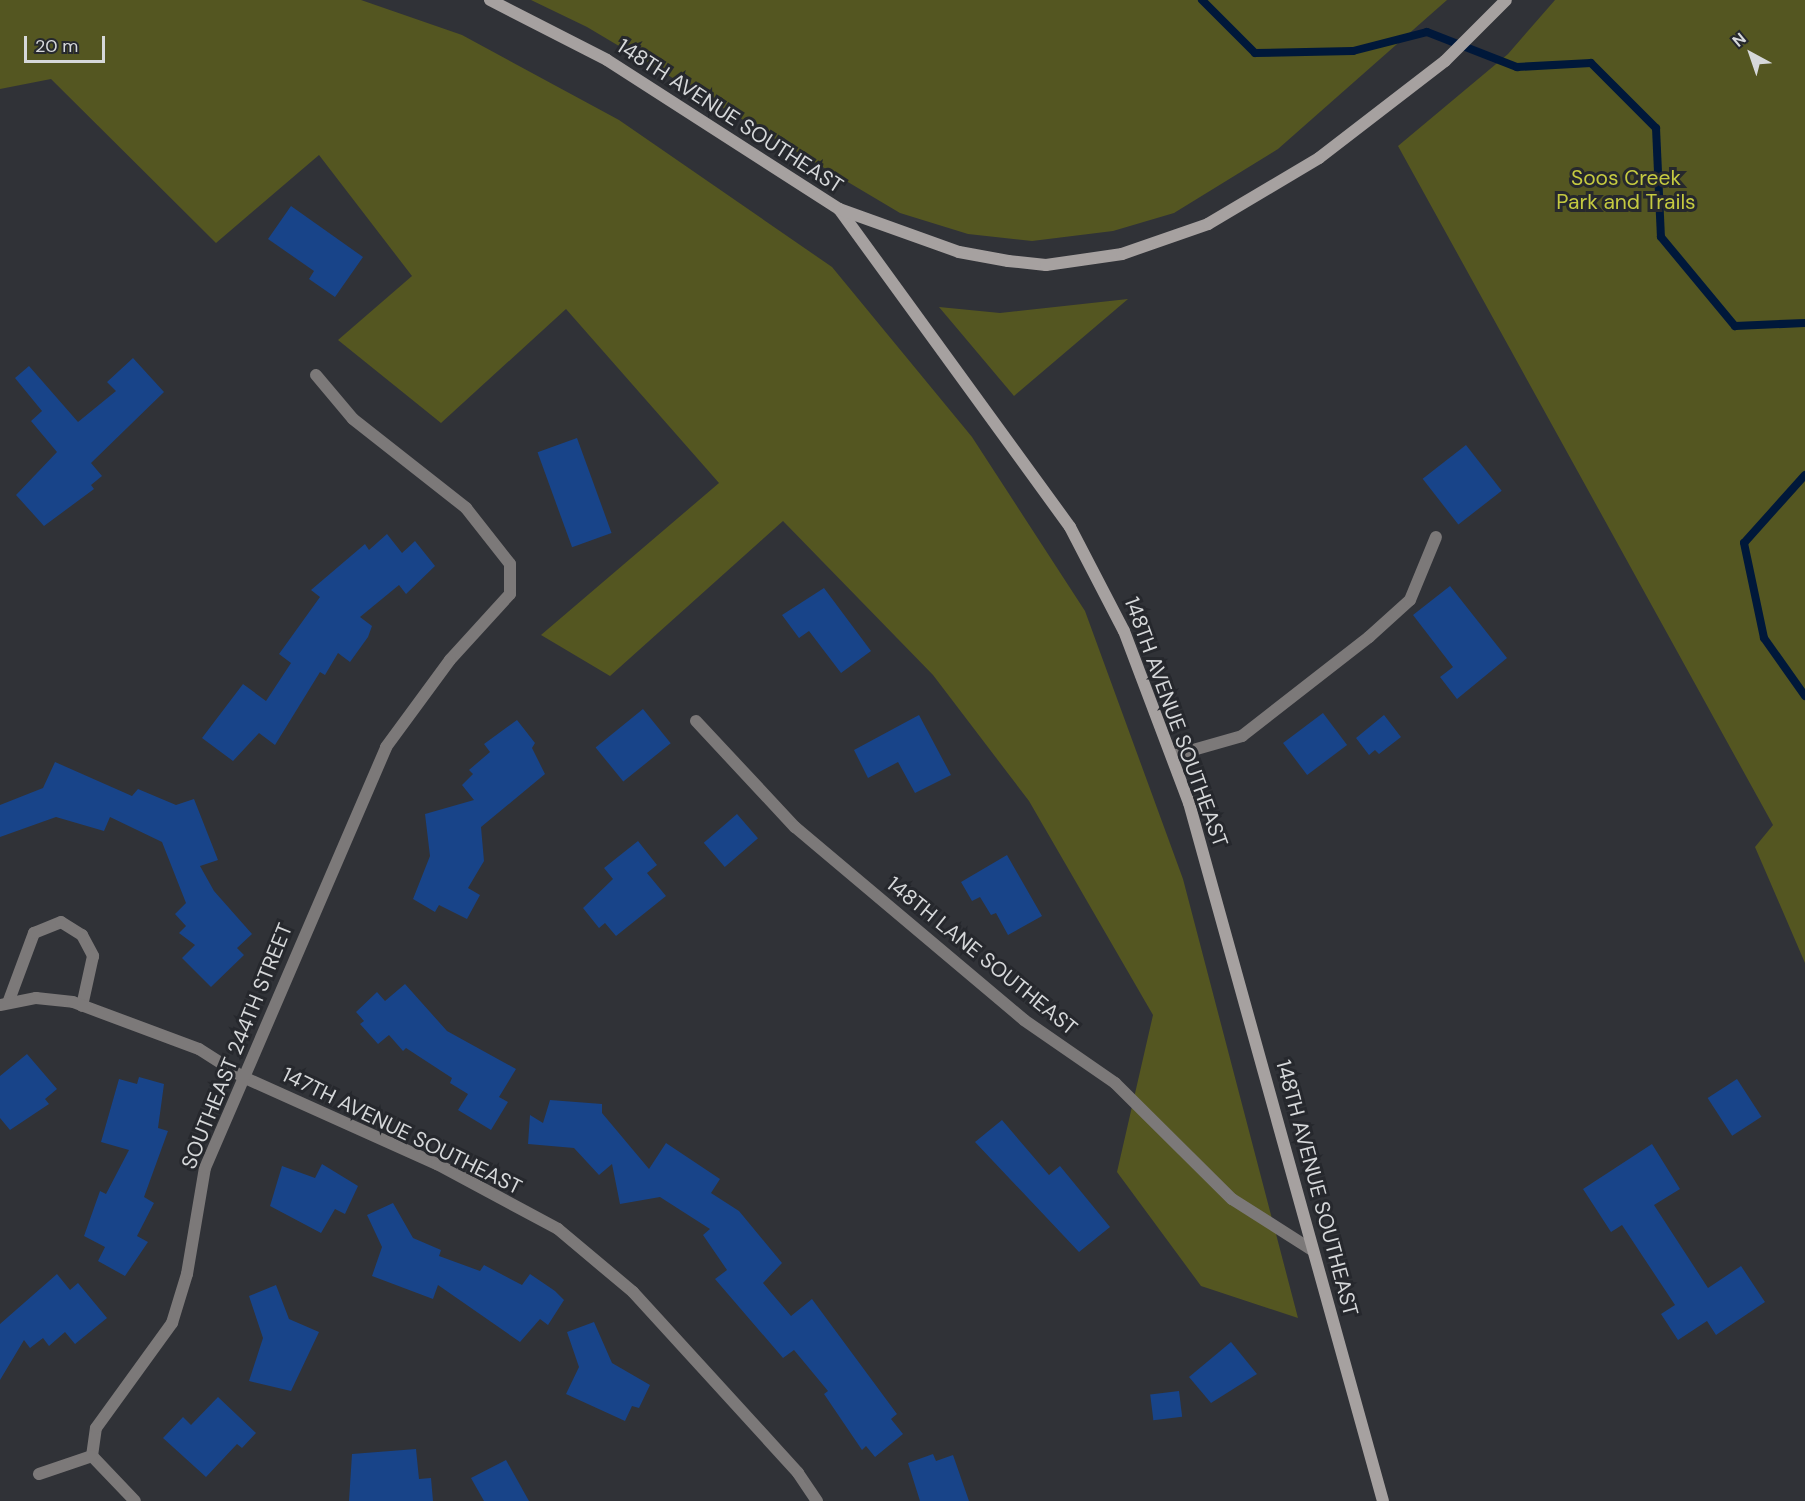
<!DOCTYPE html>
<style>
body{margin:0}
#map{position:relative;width:1805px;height:1501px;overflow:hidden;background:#303237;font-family:"DM Sans",sans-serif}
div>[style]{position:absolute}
.green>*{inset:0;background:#545621}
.stream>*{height:8px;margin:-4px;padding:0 4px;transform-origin:4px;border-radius:4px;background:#00183a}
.building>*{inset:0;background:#184489;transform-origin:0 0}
.lane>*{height:12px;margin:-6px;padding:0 6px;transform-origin:6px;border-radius:6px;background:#7c7979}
.street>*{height:12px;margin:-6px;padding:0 6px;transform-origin:6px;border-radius:6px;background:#7c7979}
.secondary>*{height:12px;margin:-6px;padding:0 6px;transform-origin:6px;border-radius:6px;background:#a6a1a0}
span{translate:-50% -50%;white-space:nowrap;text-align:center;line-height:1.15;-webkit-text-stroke:6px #26282d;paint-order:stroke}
.street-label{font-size:21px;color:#d6d8da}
.park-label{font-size:21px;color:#c5ca40}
.north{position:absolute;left:1721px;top:24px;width:60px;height:60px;-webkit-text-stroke:4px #26282d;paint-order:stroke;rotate:320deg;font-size:16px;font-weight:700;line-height:24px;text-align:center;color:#d6d8da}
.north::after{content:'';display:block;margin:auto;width:21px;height:27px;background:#d6d8da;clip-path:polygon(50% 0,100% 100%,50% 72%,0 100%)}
.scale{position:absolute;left:24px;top:36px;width:81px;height:27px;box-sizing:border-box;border:3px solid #d6d8da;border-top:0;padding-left:8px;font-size:18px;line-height:21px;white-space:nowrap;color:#d6d8da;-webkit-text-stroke:4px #26282d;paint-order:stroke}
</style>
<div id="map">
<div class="green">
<div style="clip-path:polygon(0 0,361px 0,462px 35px,619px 120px,832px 267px,972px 437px,1085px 611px,1183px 879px,1298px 1318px,1201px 1286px,1117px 1172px,1153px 1015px,1029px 801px,933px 675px,783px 521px,610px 676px,541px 635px,719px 483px,566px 309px,441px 423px,338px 340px,412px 276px,319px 155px,216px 243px,51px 79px,0 89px)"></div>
<div style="clip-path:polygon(531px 0,1447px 0,1278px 149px,1174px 213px,1113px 231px,1032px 241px,968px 234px,900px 213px,587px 27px)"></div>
<div style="clip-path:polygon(1555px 0,1805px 0,1805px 963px,1755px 847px,1773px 825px,1398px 146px,1508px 54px)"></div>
<div style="clip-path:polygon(1128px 299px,1014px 396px,939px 307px,1000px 313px)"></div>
</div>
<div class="stream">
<div style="left:1202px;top:0;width:75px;rotate:45deg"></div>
<div style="left:1255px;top:53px;width:98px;rotate:-1.2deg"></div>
<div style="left:1353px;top:51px;width:76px;rotate:-14.4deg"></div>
<div style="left:1427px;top:32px;width:97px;rotate:21.3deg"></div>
<div style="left:1517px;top:67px;width:74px;rotate:-3.1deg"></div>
<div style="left:1591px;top:63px;width:92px;rotate:45deg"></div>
<div style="left:1656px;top:128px;width:109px;rotate:87.4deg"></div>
<div style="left:1661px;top:237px;width:116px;rotate:50.3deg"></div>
<div style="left:1735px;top:326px;width:70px;rotate:-2.5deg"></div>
<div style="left:1805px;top:475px;width:91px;rotate:131.9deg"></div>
<div style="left:1744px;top:543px;width:97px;rotate:78.1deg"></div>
<div style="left:1764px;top:638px;width:71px;rotate:54.7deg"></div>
</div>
<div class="building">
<div style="clip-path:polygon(291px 206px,363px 257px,335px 297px,309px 279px,314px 271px,268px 239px)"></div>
<div style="clip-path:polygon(133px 358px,164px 392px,91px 463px,102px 476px,91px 485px,94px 489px,44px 526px,16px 495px,57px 452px,31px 421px,42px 411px,15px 378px,29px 366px,78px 422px,116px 391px,107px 382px)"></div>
<div style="left:577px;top:438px;width:101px;height:42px;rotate:70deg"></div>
<div style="left:1466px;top:445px;width:58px;height:55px;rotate:52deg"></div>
<div style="clip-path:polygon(387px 534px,402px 553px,415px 541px,435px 566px,406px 594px,399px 585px,360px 617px,372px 626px,368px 637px,350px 662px,338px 653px,325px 675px,320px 672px,275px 745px,259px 733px,233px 761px,202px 738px,243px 684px,266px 701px,291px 663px,279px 654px,320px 597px,311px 590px,365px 544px,369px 550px)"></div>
<div style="clip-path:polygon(1450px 586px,1507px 658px,1457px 699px,1440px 677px,1453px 667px,1413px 615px)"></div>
<div style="clip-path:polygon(824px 588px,871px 651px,841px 673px,809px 631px,799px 638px,782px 615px)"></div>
<div style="left:643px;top:709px;width:44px;height:61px;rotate:51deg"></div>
<div style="left:1323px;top:713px;width:40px;height:50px;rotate:53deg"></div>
<div style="clip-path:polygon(919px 715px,951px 775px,915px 793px,898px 762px,868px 778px,854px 750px)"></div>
<div style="clip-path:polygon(1384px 715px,1401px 737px,1379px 754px,1375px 750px,1369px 755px,1356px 738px)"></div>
<div style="clip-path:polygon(517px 720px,535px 743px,532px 748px,545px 774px,481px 827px,484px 861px,468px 888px,480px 895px,467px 919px,439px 905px,435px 912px,413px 899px,430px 856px,425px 814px,474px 800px,462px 785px,473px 774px,469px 770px,490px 752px,484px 744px)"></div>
<div style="clip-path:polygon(55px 762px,132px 796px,138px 789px,176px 805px,194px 799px,218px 860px,200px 866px,214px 891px,252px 934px,237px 948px,244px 955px,211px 987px,182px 958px,195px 945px,179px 933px,186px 926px,175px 914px,186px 903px,162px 842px,110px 817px,104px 831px,56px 817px,0 837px,0 805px,43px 788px)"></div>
<div style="left:737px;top:814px;width:32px;height:44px;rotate:49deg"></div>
<div style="clip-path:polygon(638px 841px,657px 865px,647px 873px,666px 896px,616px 936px,605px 923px,599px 928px,583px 908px,613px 879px,604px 868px)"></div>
<div style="clip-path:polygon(1007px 855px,1042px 916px,1008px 935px,996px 913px,991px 915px,980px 897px,972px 901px,961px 882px)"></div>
<div style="clip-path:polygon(405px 984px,447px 1031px,516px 1069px,499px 1097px,508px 1102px,491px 1130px,458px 1110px,468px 1094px,450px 1083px,452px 1078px,406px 1048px,403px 1051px,389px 1035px,378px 1044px,360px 1024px,364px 1021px,356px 1012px,377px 992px,385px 1001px)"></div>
<div style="clip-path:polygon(27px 1054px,57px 1089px,45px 1099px,49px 1104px,10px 1130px,0 1118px,0 1076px)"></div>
<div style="clip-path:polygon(139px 1077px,164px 1084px,158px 1128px,168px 1131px,144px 1197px,154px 1203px,137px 1236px,148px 1242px,125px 1276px,98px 1261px,105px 1247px,84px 1236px,100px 1191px,106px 1194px,129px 1150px,101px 1142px,119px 1079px,137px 1084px)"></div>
<div style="left:1737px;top:1079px;width:45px;height:35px;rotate:57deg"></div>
<div style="clip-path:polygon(550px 1100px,602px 1104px,602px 1113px,649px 1169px,666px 1143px,720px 1179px,711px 1193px,739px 1211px,782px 1263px,763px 1283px,791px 1316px,812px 1299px,897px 1414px,891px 1419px,903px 1434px,875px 1457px,866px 1446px,862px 1450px,824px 1394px,828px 1391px,794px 1350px,783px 1358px,715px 1279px,727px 1270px,703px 1235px,710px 1229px,660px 1197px,620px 1204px,612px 1164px,599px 1175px,574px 1148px,528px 1144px,530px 1115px,543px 1123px)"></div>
<div style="clip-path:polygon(1002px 1120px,1049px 1175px,1060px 1166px,1110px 1227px,1079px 1252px,975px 1142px)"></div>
<div style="clip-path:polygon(1652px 1144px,1680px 1189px,1654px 1205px,1708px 1288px,1741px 1266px,1765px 1302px,1716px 1335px,1707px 1321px,1678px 1340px,1661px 1314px,1675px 1305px,1622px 1225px,1611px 1232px,1583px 1189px)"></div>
<div style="clip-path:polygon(322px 1164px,358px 1186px,345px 1214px,335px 1209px,321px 1233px,270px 1206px,282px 1166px,315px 1178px)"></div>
<div style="clip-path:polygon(393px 1203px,413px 1238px,441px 1250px,439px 1256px,480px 1271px,484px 1265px,522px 1285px,530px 1274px,555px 1291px,564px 1300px,548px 1325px,540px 1319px,520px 1342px,438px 1285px,433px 1299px,372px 1276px,382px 1247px,367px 1215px)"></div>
<div style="clip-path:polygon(57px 1274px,70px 1290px,78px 1283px,107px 1318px,75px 1344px,65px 1332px,49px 1346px,43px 1338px,30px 1348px,24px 1340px,0 1380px,0 1324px)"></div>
<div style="clip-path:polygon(276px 1285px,289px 1319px,319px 1332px,291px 1391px,249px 1381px,263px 1338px,249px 1296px)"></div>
<div style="clip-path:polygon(594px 1322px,612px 1363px,650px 1385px,639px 1408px,632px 1406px,625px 1421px,566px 1394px,579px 1367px,567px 1332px)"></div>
<div style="clip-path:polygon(1231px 1342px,1257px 1374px,1211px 1403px,1189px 1377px)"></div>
<div style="left:1179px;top:1391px;width:26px;height:29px;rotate:83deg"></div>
<div style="clip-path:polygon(218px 1397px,256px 1433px,242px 1448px,237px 1444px,206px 1477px,163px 1438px,183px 1417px,191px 1425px)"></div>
<div style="clip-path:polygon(416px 1449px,419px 1479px,431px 1478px,433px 1501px,349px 1501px,352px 1454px)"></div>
<div style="clip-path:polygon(933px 1454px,936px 1461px,953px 1455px,969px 1501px,920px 1501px,908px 1463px)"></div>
<div style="clip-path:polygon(506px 1460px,529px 1501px,484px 1501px,471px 1478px)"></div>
</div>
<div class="lane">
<div style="left:316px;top:375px;width:57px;rotate:49.9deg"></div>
<div style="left:353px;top:419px;width:144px;rotate:38.2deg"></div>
<div style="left:466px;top:508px;width:71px;rotate:51.8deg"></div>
<div style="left:510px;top:564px;width:30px;rotate:90deg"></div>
<div style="left:510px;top:594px;width:89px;rotate:132.3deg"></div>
<div style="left:1172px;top:756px;width:73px;rotate:-15.9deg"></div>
<div style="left:1242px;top:736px;width:161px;rotate:-37.9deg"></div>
<div style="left:1369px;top:637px;width:55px;rotate:-42.1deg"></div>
<div style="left:1410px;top:600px;width:68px;rotate:-67.6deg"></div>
</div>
<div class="street">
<div style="left:696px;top:721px;width:145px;rotate:47deg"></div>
<div style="left:795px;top:827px;width:299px;rotate:40.1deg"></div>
<div style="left:1024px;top:1020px;width:111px;rotate:34.7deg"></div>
<div style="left:1115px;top:1083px;width:165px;rotate:44.8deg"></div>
<div style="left:1232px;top:1199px;width:95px;rotate:32.5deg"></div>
<div style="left:8px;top:1003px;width:75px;rotate:-69.6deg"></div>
<div style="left:34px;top:933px;width:29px;rotate:-22deg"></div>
<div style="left:61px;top:922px;width:25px;rotate:32deg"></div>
<div style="left:82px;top:935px;width:24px;rotate:62deg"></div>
<div style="left:93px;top:956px;width:51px;rotate:102.4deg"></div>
<div style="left:0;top:1005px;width:37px;rotate:-11deg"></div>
<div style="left:36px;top:998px;width:37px;rotate:6deg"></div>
<div style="left:73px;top:1002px;width:134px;rotate:20.5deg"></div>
<div style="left:199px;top:1049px;width:52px;rotate:32.5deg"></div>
<div style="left:243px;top:1077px;width:213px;rotate:24.2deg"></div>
<div style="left:437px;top:1164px;width:137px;rotate:28.2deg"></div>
<div style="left:558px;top:1229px;width:98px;rotate:40deg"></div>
<div style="left:633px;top:1292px;width:245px;rotate:47.6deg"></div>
<div style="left:798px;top:1473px;width:34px;rotate:56deg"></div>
<div style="left:92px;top:1456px;width:28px;rotate:-82deg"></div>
<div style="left:96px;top:1428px;width:130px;rotate:-54.1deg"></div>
<div style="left:172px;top:1323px;width:51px;rotate:-73deg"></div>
<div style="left:187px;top:1274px;width:108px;rotate:-80.4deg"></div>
<div style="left:205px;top:1168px;width:458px;rotate:-66.7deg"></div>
<div style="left:386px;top:747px;width:108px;rotate:-53.7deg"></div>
<div style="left:92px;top:1456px;width:62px;rotate:46.3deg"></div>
<div style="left:39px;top:1474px;width:56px;rotate:-18.8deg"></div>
</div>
<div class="secondary">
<div style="left:490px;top:0;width:131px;rotate:27.1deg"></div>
<div style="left:607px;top:60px;width:276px;rotate:32.7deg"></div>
<div style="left:839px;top:209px;width:393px;rotate:54deg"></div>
<div style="left:1070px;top:527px;width:117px;rotate:62.6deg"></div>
<div style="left:1124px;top:631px;width:184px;rotate:69.3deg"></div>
<div style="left:1189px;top:803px;width:724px;rotate:74.47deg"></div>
<div style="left:839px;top:209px;width:127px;rotate:19.7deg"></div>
<div style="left:959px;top:252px;width:50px;rotate:10.4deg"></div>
<div style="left:1008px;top:261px;width:38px;rotate:6deg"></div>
<div style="left:1046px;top:265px;width:77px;rotate:-8.2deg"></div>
<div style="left:1122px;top:254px;width:91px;rotate:-19.2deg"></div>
<div style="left:1208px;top:224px;width:129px;rotate:-30.7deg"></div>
<div style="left:1319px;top:158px;width:159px;rotate:-37.6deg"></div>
<div style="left:1445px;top:61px;width:86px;rotate:-45deg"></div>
</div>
<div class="street-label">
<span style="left:730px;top:116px;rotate:33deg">148TH AVENUE SOUTHEAST</span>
<span style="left:1176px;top:722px;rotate:70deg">148TH AVENUE SOUTHEAST</span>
<span style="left:982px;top:956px;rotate:39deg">148TH LANE SOUTHEAST</span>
<span style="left:237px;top:1046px;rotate:-68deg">SOUTHEAST 244TH STREET</span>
<span style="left:402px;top:1131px;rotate:26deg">147TH AVENUE SOUTHEAST</span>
<span style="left:1317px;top:1188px;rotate:75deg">148TH AVENUE SOUTHEAST</span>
</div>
<div class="park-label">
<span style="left:1626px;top:190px">Soos Creek<br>Park and Trails</span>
</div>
<div class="north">N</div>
<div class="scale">20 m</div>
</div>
